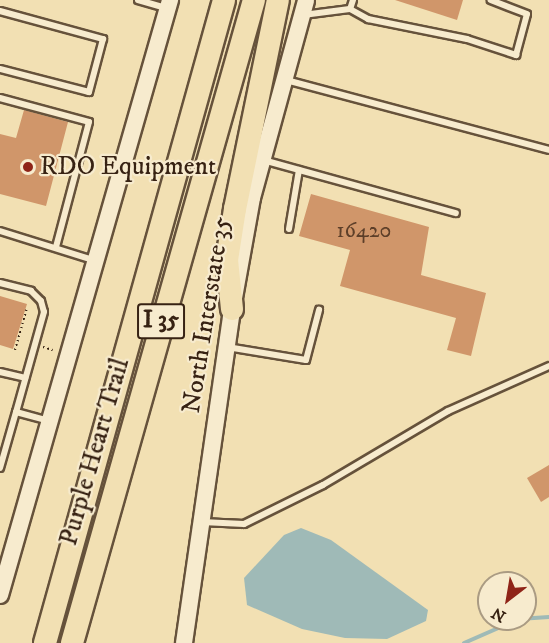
<!DOCTYPE html>
<style>
body{margin:0}
#map{position:relative;width:549px;height:643px;overflow:hidden;background:#f2e0b3;font-family:"IM FELL DW Pica",serif}
div>[style]{position:absolute}
.water>*{inset:0;background:#9fbab7}
.stream>*{height:4px;margin:-2px;padding:0 2px;transform-origin:2px;border-radius:2px;background:#9fbab7}
.building>*{inset:0;background:#d0966a}
.path>*{height:2px;margin-top:-1px;transform-origin:0;background:repeating-linear-gradient(90deg,#372213 0 1.5px,transparent 0 4.5px)}
.roads{filter:drop-shadow(2px 0 #66523b) drop-shadow(-2px 0 #66523b) drop-shadow(0 2px #66523b) drop-shadow(0 -2px #66523b)}
.lane>*{height:6px;margin:-3px;padding:0 3px;transform-origin:3px;border-radius:3px;background:#f7ebce}
.secondary>*{height:16px;margin:-8px;padding:0 8px;transform-origin:8px;border-radius:8px;background:#f7ebce}
.highway>*{height:22px;margin:-11px;padding:0 11px;transform-origin:11px;border-radius:11px;background:#f2e0b3}
.dots>*{width:16px;height:16px;translate:-50% -50%;box-sizing:border-box;border:3px solid #f7ebce;border-radius:50%}
span{translate:-50% -50%;white-space:nowrap;text-align:center;line-height:1.15;-webkit-text-stroke:4.5px #f7ebce;paint-order:stroke}
.number-label{font-size:22px;color:#5d3f29}
.number-label span{-webkit-text-stroke-width:0}
.shield-label span{padding:2px 4px;background:#f7ebce;border:2px solid;border-radius:4px;-webkit-text-stroke-width:0}
.shield-label{font-size:24px;color:#372213;font-weight:700}
.poi-label{font-size:26px;color:#372213}
.left{translate:0 -50%;text-align:left}
.street-label{font-size:26px;color:#372213}
.north{position:absolute;left:477px;top:571px;width:60px;height:60px;box-sizing:border-box;background:#f7ebce;border:2px solid #aa9b83;border-radius:50%;rotate:211deg;font-size:16px;font-weight:700;line-height:24px;text-align:center;color:#372213}
.north::after{content:'';display:block;margin:auto;width:21px;height:27px;background:#8f2418;clip-path:polygon(50% 0,100% 100%,50% 72%,0 100%)}
</style>
<div id="map">
<div class="water">
<div style="clip-path:polygon(301px 528px,331px 540px,428px 610px,426px 621px,387px 639px,345px 638px,302px 629px,247px 605px,244px 578px,284px 535px)"></div>
</div>
<div class="stream">
<div style="left:464px;top:643px;width:60px;rotate:-23.6deg"></div>
<div style="left:519px;top:619px;width:30px;rotate:-4deg"></div>
</div>
<div class="building">
<div style="clip-path:polygon(395px 0,463px 0,457px 20px)"></div>
<div style="clip-path:polygon(24px 110px,68px 122px,46px 206px,0 194px,0 134px,16px 138px)"></div>
<div style="clip-path:polygon(311px 194px,429px 227px,421px 275px,486px 293px,471px 356px,447px 350px,456px 318px,340px 286px,350px 250px,299px 236px)"></div>
<div style="clip-path:polygon(0 296px,27px 304px,13px 349px,0 345px)"></div>
<div style="clip-path:polygon(549px 465px,549px 497px,541px 502px,527px 478px)"></div>
</div>
<div class="path">
<div style="left:43px;top:347px;width:10px;rotate:17deg"></div>
<div style="left:15px;top:350px;width:44px;rotate:-74.1deg"></div>
</div>
<div class="roads">
<div class="lane">
<div style="left:138px;top:0;width:29px;rotate:16deg"></div>
<div style="left:353px;top:0;width:9px;rotate:108deg"></div>
<div style="left:350px;top:9px;width:21px;rotate:29deg"></div>
<div style="left:368px;top:19px;width:101px;rotate:11.4deg"></div>
<div style="left:467px;top:39px;width:52px;rotate:18.1deg"></div>
<div style="left:516px;top:55px;width:42px;rotate:-75deg"></div>
<div style="left:527px;top:14px;width:39px;rotate:-159deg"></div>
<div style="left:0;top:11px;width:107px;rotate:15.2deg"></div>
<div style="left:103px;top:39px;width:55px;rotate:104.8deg"></div>
<div style="left:89px;top:92px;width:92px;rotate:-165.5deg"></div>
<div style="left:303px;top:15px;width:47px;rotate:-7.3deg"></div>
<div style="left:286px;top:80px;width:272px;rotate:14.9deg"></div>
<div style="left:0;top:98px;width:92px;rotate:15.1deg"></div>
<div style="left:89px;top:122px;width:129px;rotate:104.8deg"></div>
<div style="left:263px;top:160px;width:200px;rotate:15.4deg"></div>
<div style="left:289px;top:229px;width:60px;rotate:-80.4deg"></div>
<div style="left:0;top:231px;width:97px;rotate:17.3deg"></div>
<div style="left:0;top:283px;width:32px;rotate:14deg"></div>
<div style="left:31px;top:291px;width:14px;rotate:45deg"></div>
<div style="left:41px;top:301px;width:11px;rotate:75deg"></div>
<div style="left:44px;top:312px;width:104px;rotate:105.6deg"></div>
<div style="left:16px;top:412px;width:35px;rotate:15deg"></div>
<div style="left:227px;top:347px;width:80px;rotate:9.3deg"></div>
<div style="left:306px;top:360px;width:52px;rotate:-75.4deg"></div>
<div style="left:0;top:372px;width:26px;rotate:13deg"></div>
<div style="left:0;top:468px;width:58px;rotate:-74.1deg"></div>
<div style="left:202px;top:522px;width:42px;rotate:2.7deg"></div>
<div style="left:244px;top:524px;width:88px;rotate:-26.3deg"></div>
<div style="left:323px;top:485px;width:145px;rotate:-30.6deg"></div>
<div style="left:448px;top:411px;width:111px;rotate:-24deg"></div>
</div>
<div class="secondary">
<div style="left:0;top:595px;width:619px;rotate:-74.05deg"></div>
<div style="left:184px;top:643px;width:337px;rotate:-81.8deg"></div>
<div style="left:232px;top:309px;width:113px;rotate:-79.8deg"></div>
<div style="left:252px;top:198px;width:205px;rotate:-74.7deg"></div>
</div>
<div class="highway">
<div style="left:232px;top:309px;width:49px;rotate:-95.8deg"></div>
<div style="left:227px;top:260px;width:52px;rotate:-81.1deg"></div>
<div style="left:235px;top:209px;width:213px;rotate:-78.4deg"></div>
<div style="left:45px;top:643px;width:667px;rotate:-74.44deg"></div>
<div style="left:72px;top:643px;width:668px;rotate:-74.2deg"></div>
</div>
</div>
<div class="dots">
<div style="left:28px;top:167px;background:#8f2418"></div>
</div>
<div class="number-label">
<span style="left:364px;top:231px">16420</span>
</div>
<div class="shield-label">
<span style="left:161px;top:321px">I 35</span>
</div>
<div class="poi-label">
<span class="left" style="left:40px;top:167px">RDO Equipment</span>
</div>
<div class="street-label">
<span style="left:207px;top:315px;rotate:-81deg">North Interstate 35</span>
<span style="left:95px;top:452px;rotate:-74deg">Purple Heart Trail</span>
</div>
<div class="north">N</div>
</div>
